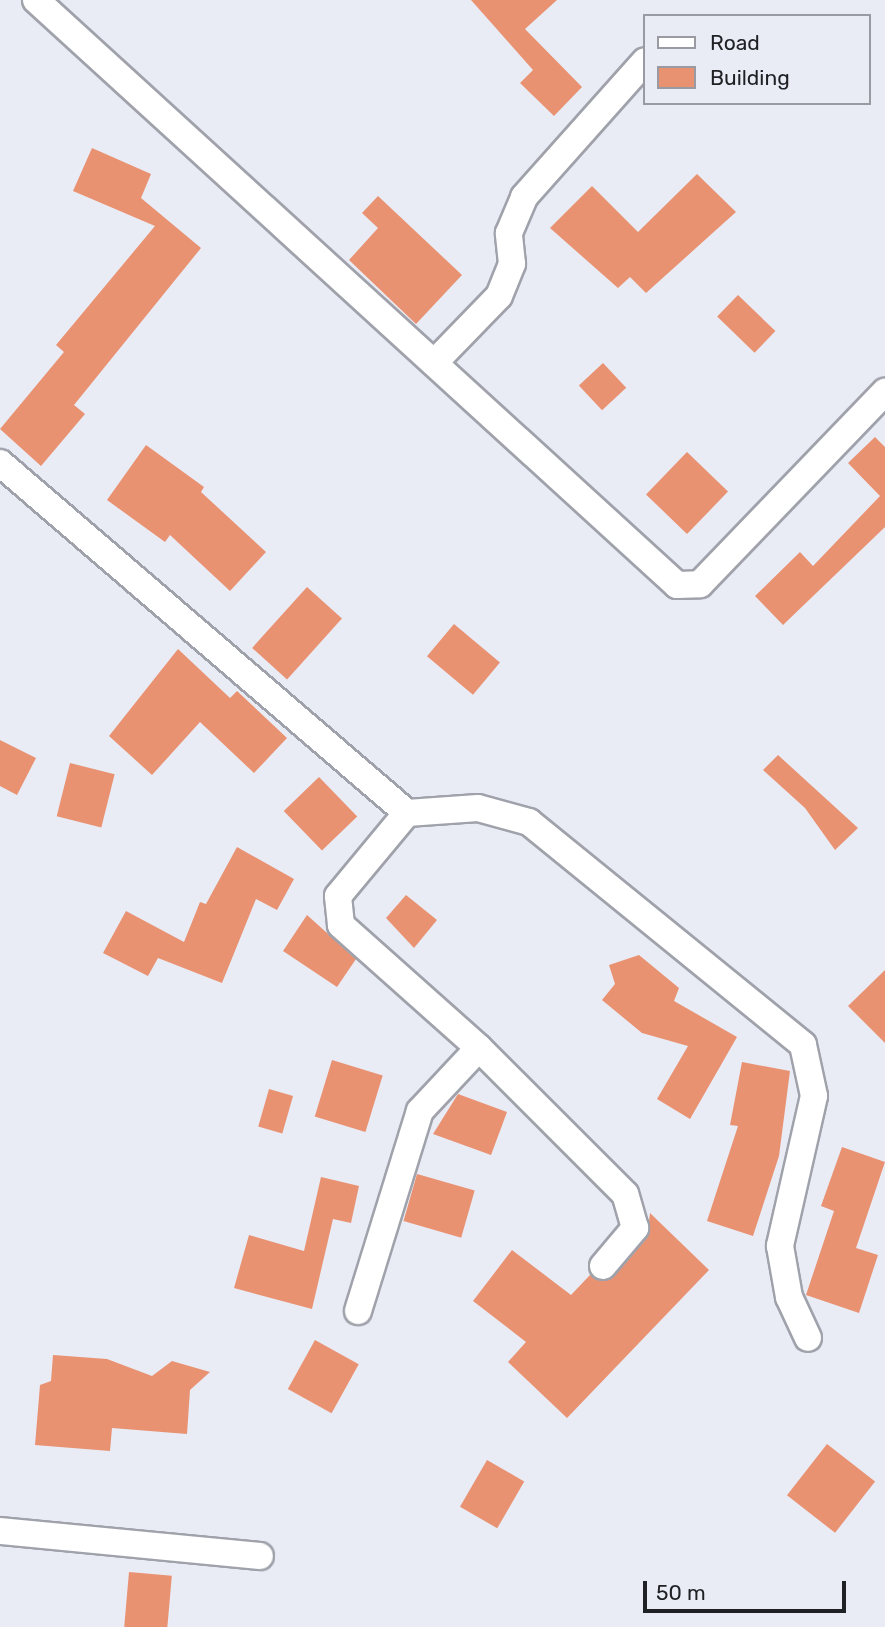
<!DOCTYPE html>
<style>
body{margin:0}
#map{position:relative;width:885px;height:1627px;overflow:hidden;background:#e9ebf5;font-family:Rubik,sans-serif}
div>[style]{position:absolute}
.building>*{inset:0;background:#e99272;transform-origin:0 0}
.roads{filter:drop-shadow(2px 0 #a0a2ab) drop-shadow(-2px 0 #a0a2ab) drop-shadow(0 2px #a0a2ab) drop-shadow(0 -2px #a0a2ab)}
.minor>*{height:26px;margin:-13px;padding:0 13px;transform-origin:13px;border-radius:13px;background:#fff}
span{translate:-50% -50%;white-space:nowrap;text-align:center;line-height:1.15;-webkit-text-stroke:5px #e9ebf5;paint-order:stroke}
.legend{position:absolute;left:643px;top:14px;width:228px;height:91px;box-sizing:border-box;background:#e9ebf5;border:2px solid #999aa2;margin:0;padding:9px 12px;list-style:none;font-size:21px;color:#202125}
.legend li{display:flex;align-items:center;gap:14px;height:35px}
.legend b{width:35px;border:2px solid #999aa2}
.scale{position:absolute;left:643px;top:1581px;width:203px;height:32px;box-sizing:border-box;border:4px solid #202125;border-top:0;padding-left:9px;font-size:21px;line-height:24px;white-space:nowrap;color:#202125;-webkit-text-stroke:5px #e9ebf5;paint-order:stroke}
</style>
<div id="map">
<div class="building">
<div style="clip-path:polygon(471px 0,557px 0,525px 29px,582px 87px,554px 116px,520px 83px,533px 70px)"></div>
<div style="clip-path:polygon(92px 148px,151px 174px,141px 198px,201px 248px,74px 405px,85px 414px,41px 466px,0 429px,64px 352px,56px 345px,155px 226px,73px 191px)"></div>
<div style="clip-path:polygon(697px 174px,736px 212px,646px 293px,630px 277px,618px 288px,550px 228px,592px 186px,638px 232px)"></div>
<div style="clip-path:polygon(378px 196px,462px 275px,416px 324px,349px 260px,378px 228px,362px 213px)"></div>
<div style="left:738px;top:295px;width:52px;height:30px;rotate:44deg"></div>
<div style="left:603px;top:363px;width:34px;height:33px;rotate:47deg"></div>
<div style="clip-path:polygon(875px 437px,885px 447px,885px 527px,783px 625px,755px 596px,800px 552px,813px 566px,880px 496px,848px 463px)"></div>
<div style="clip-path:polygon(146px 445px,204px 487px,201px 492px,266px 552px,230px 591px,170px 535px,165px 542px,107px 500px)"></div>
<div style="left:687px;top:452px;width:57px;height:59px;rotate:44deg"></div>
<div style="left:307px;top:587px;width:47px;height:82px;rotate:42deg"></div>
<div style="left:454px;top:624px;width:60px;height:42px;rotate:40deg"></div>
<div style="clip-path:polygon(178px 649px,230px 698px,237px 691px,287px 738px,254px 773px,200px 722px,152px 775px,109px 736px)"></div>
<div style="clip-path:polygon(0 740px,36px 758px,17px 795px,0 786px)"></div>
<div style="clip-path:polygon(778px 755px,858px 828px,835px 850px,805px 808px,763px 770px)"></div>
<div style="left:70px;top:763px;width:46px;height:55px;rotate:14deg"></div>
<div style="left:319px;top:777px;width:55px;height:49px;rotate:46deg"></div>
<div style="clip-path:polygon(237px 847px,294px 879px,277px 910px,256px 899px,222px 983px,158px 958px,148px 976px,103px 953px,126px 911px,184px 942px,200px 902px,206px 904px)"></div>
<div style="clip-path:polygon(406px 895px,437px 920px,414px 948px,386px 918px)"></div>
<div style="clip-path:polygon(307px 915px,356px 959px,337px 987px,283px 951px)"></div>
<div style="clip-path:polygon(639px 955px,679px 988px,674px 1001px,737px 1037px,690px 1119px,657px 1099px,688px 1046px,642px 1033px,602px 1000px,615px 984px,609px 965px)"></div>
<div style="clip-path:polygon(885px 970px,885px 1043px,848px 1006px)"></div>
<div style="left:332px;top:1060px;width:53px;height:59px;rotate:17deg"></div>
<div style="clip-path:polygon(742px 1062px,790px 1071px,779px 1156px,753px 1236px,707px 1221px,738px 1126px,730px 1125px)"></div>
<div style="left:269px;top:1089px;width:25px;height:39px;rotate:16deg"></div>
<div style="clip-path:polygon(458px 1094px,507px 1112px,491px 1155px,433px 1134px)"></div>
<div style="clip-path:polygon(842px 1147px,885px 1162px,856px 1248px,878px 1255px,859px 1313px,806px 1295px,834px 1211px,821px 1206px)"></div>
<div style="left:417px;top:1174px;width:60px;height:49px;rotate:16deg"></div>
<div style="clip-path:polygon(321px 1177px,359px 1186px,351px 1223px,333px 1219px,312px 1309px,234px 1288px,249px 1235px,304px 1251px)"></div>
<div style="clip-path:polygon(650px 1213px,709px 1270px,567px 1418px,508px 1362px,526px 1342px,473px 1301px,512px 1250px,571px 1295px,590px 1275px,609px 1280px,647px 1238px)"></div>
<div style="left:315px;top:1340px;width:50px;height:56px;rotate:29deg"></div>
<div style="clip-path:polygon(53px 1355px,107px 1359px,152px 1376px,172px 1361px,210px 1372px,190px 1390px,187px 1434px,112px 1428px,110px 1451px,35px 1445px,40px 1385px,51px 1381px)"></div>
<div style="left:827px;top:1444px;width:61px;height:65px;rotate:38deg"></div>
<div style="left:487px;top:1460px;width:43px;height:54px;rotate:30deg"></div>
<div style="left:129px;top:1572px;width:43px;height:55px;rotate:5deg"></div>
</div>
<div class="roads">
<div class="minor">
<div style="left:36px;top:0;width:868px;rotate:42.38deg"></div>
<div style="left:677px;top:585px;width:23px;rotate:-2deg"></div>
<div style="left:700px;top:584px;width:267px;rotate:-46.1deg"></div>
<div style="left:434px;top:363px;width:93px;rotate:-45.9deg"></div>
<div style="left:499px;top:296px;width:35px;rotate:-68deg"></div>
<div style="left:512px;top:264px;width:31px;rotate:-96deg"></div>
<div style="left:509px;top:233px;width:39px;rotate:-67deg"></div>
<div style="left:524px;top:197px;width:182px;rotate:-48.3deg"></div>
<div style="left:0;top:463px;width:537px;rotate:40.69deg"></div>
<div style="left:603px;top:1266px;width:50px;rotate:-49.9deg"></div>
<div style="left:635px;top:1228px;width:35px;rotate:-106deg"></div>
<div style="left:625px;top:1194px;width:206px;rotate:-135deg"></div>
<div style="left:479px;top:1048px;width:185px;rotate:-138.3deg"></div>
<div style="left:341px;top:925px;width:29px;rotate:-96deg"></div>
<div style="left:338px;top:896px;width:108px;rotate:-50.3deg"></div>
<div style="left:407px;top:813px;width:71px;rotate:-4deg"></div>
<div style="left:478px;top:808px;width:53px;rotate:15.4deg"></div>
<div style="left:529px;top:822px;width:353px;rotate:39.1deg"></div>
<div style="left:803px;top:1045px;width:52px;rotate:77.8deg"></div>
<div style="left:814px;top:1096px;width:154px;rotate:102.8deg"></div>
<div style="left:780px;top:1246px;width:52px;rotate:80deg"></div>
<div style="left:789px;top:1297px;width:45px;rotate:65.1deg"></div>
<div style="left:358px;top:1311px;width:209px;rotate:-72.8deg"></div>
<div style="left:420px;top:1111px;width:86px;rotate:-46.9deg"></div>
<div style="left:0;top:1531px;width:261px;rotate:5.5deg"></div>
</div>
</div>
<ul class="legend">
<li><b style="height:9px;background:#fff"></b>Road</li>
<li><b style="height:19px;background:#e99272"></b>Building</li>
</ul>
<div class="scale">50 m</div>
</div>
